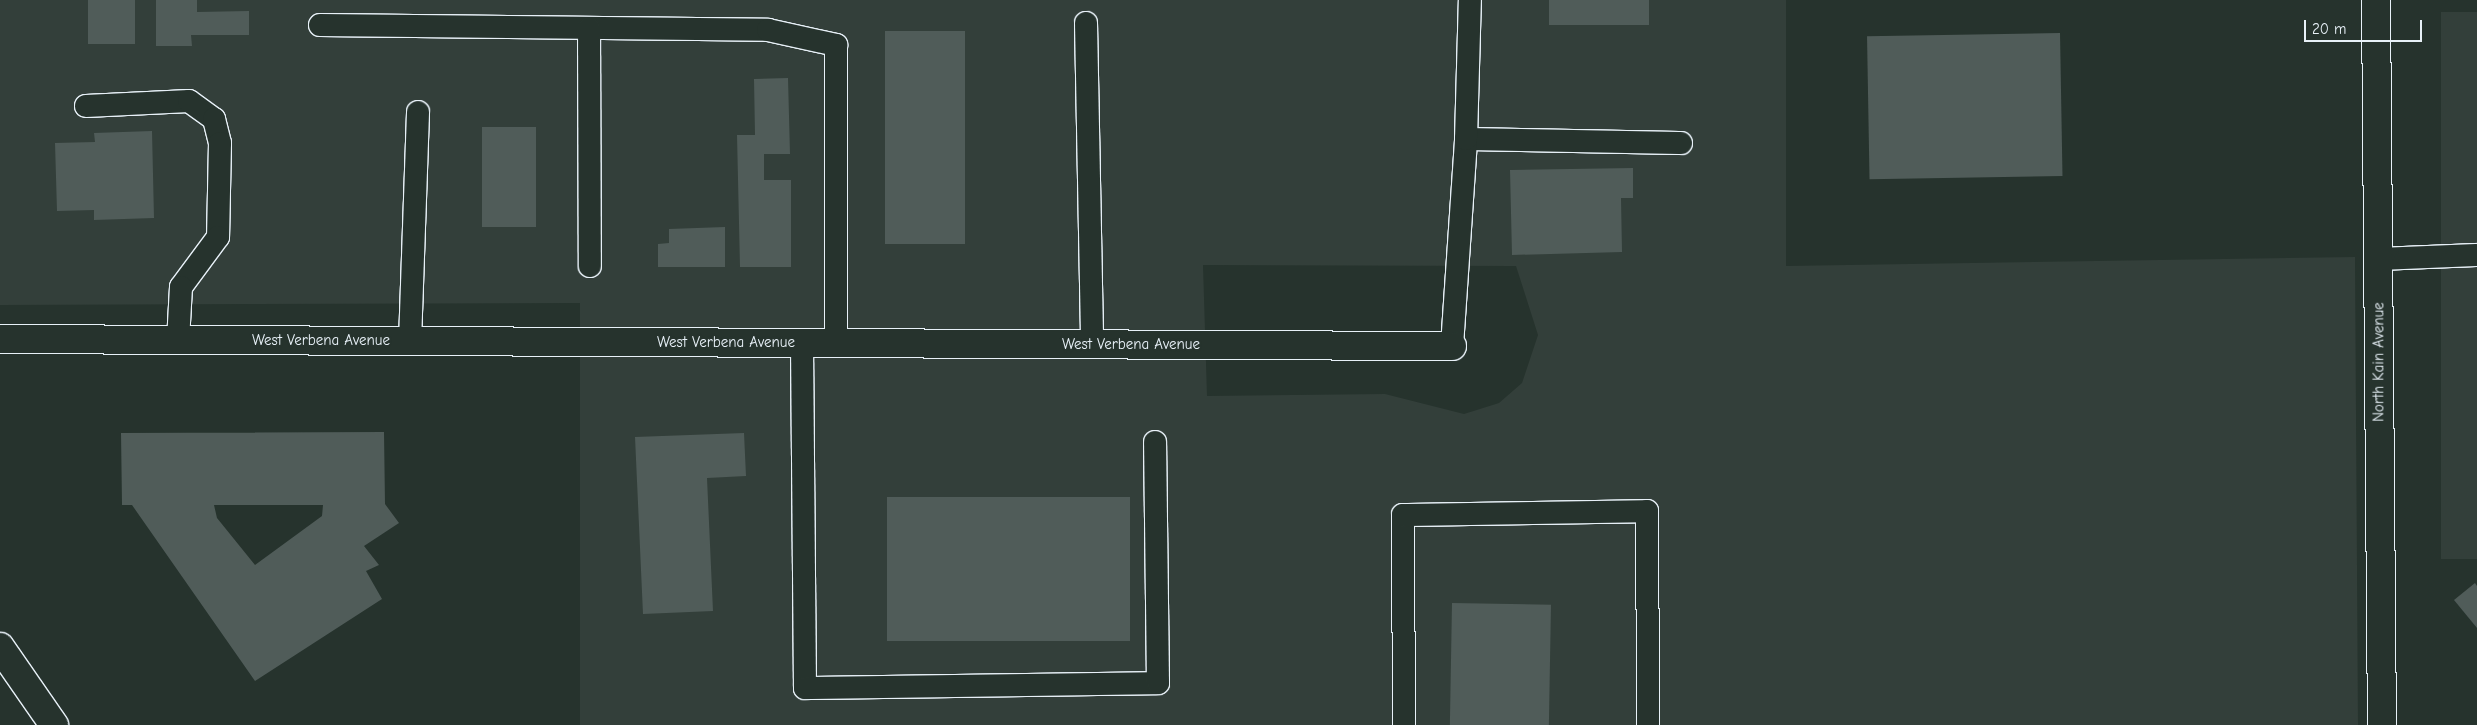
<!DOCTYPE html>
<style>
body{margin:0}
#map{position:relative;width:2477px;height:725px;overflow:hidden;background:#26332d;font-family:"Comic Neue",sans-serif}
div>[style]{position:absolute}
.built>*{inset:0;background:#333f3a;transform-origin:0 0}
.building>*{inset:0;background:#505c59;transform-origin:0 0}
.roads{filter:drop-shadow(1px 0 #e8f1f8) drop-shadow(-1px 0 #e8f1f8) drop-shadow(0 1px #e8f1f8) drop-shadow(0 -1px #e8f1f8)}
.lane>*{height:22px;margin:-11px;padding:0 11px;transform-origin:11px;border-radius:11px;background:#26332d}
.street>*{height:28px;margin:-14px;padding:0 14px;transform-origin:14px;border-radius:14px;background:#26332d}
.secondary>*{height:28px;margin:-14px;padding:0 14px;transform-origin:14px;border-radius:14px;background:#26332d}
span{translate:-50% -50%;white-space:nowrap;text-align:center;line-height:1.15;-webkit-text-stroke:4.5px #26332d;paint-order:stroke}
.street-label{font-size:15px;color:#e8f1f8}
.scale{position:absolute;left:2304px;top:20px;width:118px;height:22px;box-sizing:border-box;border:2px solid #e8f1f8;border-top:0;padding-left:6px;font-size:15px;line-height:18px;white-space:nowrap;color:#e8f1f8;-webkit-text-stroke:4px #26332d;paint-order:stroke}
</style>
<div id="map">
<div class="built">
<div style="clip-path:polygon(evenodd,0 0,1786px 0,1786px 266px,2355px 257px,2358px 725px,580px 725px,580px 303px,0 305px,0 0,1203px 265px,1516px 266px,1538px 335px,1522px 383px,1499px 403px,1464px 414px,1385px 394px,1207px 396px,1203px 265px)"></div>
<div style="left:2441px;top:12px;width:36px;height:547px"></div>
</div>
<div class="building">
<div style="left:88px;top:0;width:47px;height:44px"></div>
<div style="clip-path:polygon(156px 0,197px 0,197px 12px,249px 11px,249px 35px,191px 35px,192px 46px,156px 46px)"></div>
<div style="left:1549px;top:0;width:100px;height:25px"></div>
<div style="left:885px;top:31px;width:80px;height:213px"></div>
<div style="left:2060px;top:33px;width:143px;height:193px;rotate:89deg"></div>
<div style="clip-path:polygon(788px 78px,790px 154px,764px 154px,764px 180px,791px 180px,791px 267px,740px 267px,737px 135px,755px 135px,754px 79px)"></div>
<div style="left:482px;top:127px;width:54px;height:100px"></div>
<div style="clip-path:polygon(152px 131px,154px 218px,94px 220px,94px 210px,57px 211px,55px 143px,95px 142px,94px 133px)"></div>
<div style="clip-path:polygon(1633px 168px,1633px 198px,1621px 198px,1622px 252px,1512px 255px,1510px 170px)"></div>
<div style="clip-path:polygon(725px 227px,725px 267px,658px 267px,658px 244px,669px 243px,669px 229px)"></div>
<div style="clip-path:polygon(evenodd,384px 432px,385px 504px,399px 523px,364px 546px,379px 565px,366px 571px,382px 599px,255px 681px,132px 505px,122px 505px,121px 433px,384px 432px,214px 505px,323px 505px,322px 516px,255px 565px,217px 518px,214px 505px)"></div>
<div style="clip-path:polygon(744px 433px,746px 476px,707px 478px,713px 611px,643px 614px,635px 437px)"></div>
<div style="left:1130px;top:497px;width:144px;height:243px;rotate:90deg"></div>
<div style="clip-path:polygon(2475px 583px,2477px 586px,2477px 628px,2454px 600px)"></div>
<div style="left:1452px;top:603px;width:99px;height:122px;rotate:1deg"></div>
</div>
<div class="roads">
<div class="lane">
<div style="left:1086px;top:23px;width:322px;rotate:88.9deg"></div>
<div style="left:320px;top:25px;width:448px;rotate:0.6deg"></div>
<div style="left:768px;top:30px;width:70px;rotate:12.4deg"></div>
<div style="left:836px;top:45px;width:299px;rotate:90deg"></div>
<div style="left:589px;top:28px;width:238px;rotate:89.8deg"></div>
<div style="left:86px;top:106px;width:103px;rotate:-2.8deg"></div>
<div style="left:189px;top:101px;width:31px;rotate:36deg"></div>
<div style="left:214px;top:119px;width:25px;rotate:76deg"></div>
<div style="left:220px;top:143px;width:94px;rotate:91.2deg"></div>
<div style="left:218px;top:237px;width:62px;rotate:126.5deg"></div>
<div style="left:181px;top:287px;width:54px;rotate:93.2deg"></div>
<div style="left:1466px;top:139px;width:215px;rotate:1.1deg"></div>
<div style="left:2378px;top:259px;width:99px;rotate:-2.3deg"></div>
<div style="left:410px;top:342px;width:230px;rotate:-88deg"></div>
<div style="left:802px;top:344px;width:344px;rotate:89.5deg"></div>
<div style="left:805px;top:688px;width:353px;rotate:-0.8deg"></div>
<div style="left:1158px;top:683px;width:241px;rotate:-90.7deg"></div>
<div style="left:1452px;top:346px;width:207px;rotate:-86.1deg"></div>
<div style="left:1466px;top:139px;width:139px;rotate:-88.4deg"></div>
<div style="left:1404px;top:725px;width:210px;rotate:-90.3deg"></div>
<div style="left:1403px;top:515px;width:244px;rotate:-0.9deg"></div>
<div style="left:1647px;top:511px;width:214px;rotate:89.7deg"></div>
</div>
<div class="street">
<div style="left:2376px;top:0;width:725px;rotate:89.53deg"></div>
<div style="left:0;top:339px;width:1452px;rotate:0.28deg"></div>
</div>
<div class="secondary">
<div style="left:0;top:647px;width:95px;rotate:55.3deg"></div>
</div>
</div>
<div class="street-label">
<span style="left:321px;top:341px">West Verbena Avenue</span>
<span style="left:726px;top:343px">West Verbena Avenue</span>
<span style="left:1131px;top:345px">West Verbena Avenue</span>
<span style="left:2379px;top:362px;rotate:-90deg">North Kain Avenue</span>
</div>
<div class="scale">20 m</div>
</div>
